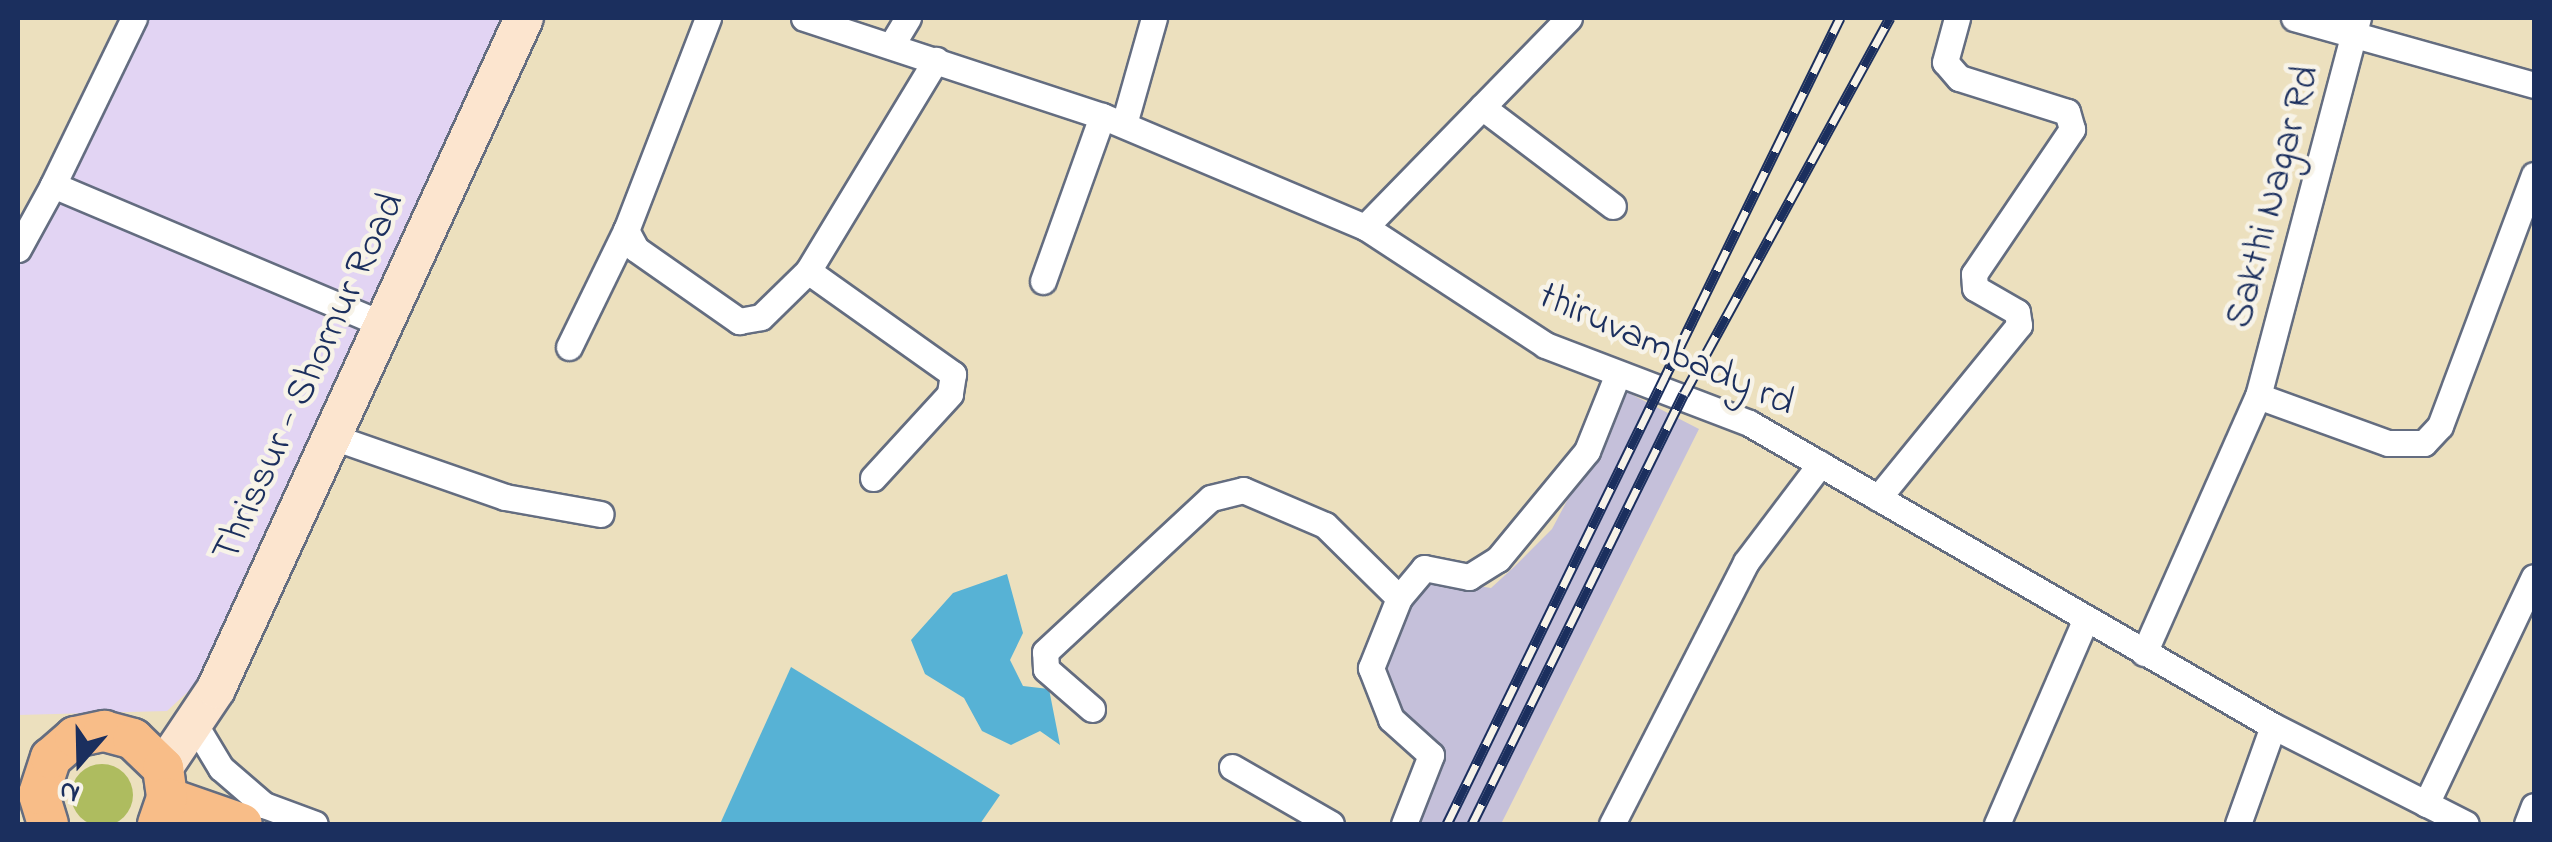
<!DOCTYPE html>
<style>
body{margin:0}
#map{position:relative;width:2552px;height:842px;overflow:hidden;background:#ece0be;font-family:"Indie Flower",sans-serif}
div>[style]{position:absolute}
.built>*{inset:0;background:#e2d4f3}
.industrial>*{inset:0;background:#c5c0da}
.green>*{inset:0;background:#aebc5f}
.round{border-radius:50%}
.water>*{inset:0;background:#57b2d5}
.roads{filter:drop-shadow(2px 0 #646d80) drop-shadow(-2px 0 #646d80) drop-shadow(0 2px #646d80) drop-shadow(0 -2px #646d80)}
.minor>*{height:25px;margin:-12.5px;padding:0 12.5px;transform-origin:12.5px;border-radius:12.5px;background:#fff}
.secondary>*{height:38px;margin:-19px;padding:0 19px;transform-origin:19px;border-radius:19px;background:#fce5cf}
.primary>*{height:40px;margin:-20px;padding:0 20px;transform-origin:20px;border-radius:20px;background:#f8bd88}
.rail>*{height:11px;margin-top:-5.5px;transform-origin:0;background:repeating-linear-gradient(90deg,#f7f3e8 0 22px,#1b2f5e 0 44px);box-sizing:border-box;border-block:2px solid #1b2f5e}
span{translate:-50% -50%;white-space:nowrap;text-align:center;line-height:1.15;-webkit-text-stroke:9px #f7f3e8;paint-order:stroke}
.street-label{font-size:40px;color:#1b2f5e}
.frame{position:absolute;inset:0;border:20px solid #1b2f5e;pointer-events:none}
.north{position:absolute;left:30px;top:712px;width:100px;height:100px;-webkit-text-stroke:8px #f7f3e8;paint-order:stroke;rotate:200deg;font-size:28px;font-weight:700;line-height:40px;text-align:center;color:#1b2f5e}
.north::after{content:'';display:block;margin:auto;width:35px;height:45px;background:#1b2f5e;clip-path:polygon(50% 0,100% 100%,50% 72%,0 100%)}
</style>
<div id="map">
<div class="built">
<div style="clip-path:polygon(145px 18px,512px 18px,379px 307px,284px 278px,65px 179px)"></div>
<div style="clip-path:polygon(51px 197px,360px 324px,204px 677px,167px 711px,18px 715px,18px 263px)"></div>
</div>
<div class="industrial">
<div style="clip-path:polygon(1625px 391px,1699px 429px,1501px 824px,1403px 824px,1440px 743px,1391px 701px,1380px 663px,1420px 577px,1491px 588px,1514px 567px,1552px 529px)"></div>
</div>
<div class="green">
<div class="round" style="left:71px;top:764px;width:62px;height:62px"></div>
</div>
<div class="water">
<div style="clip-path:polygon(1007px 574px,1023px 633px,1010px 660px,1023px 686px,1049px 689px,1060px 745px,1040px 731px,1011px 745px,982px 731px,964px 698px,925px 674px,911px 640px,953px 593px)"></div>
<div style="clip-path:polygon(791px 667px,1000px 795px,980px 824px,720px 824px)"></div>
</div>
<div class="roads">
<div class="minor">
<div style="left:134px;top:18px;width:186px;rotate:115.9deg"></div>
<div style="left:53px;top:185px;width:360px;rotate:22.9deg"></div>
<div style="left:708px;top:18px;width:227px;rotate:111.1deg"></div>
<div style="left:626px;top:230px;width:21px;rotate:62deg"></div>
<div style="left:636px;top:249px;width:126px;rotate:35deg"></div>
<div style="left:739px;top:321px;width:22px;rotate:-10deg"></div>
<div style="left:761px;top:317px;width:66px;rotate:-44.4deg"></div>
<div style="left:808px;top:271px;width:247px;rotate:-58.8deg"></div>
<div style="left:804px;top:18px;width:314px;rotate:18.2deg"></div>
<div style="left:1102px;top:116px;width:285px;rotate:22.9deg"></div>
<div style="left:1365px;top:227px;width:215px;rotate:33.2deg"></div>
<div style="left:1545px;top:345px;width:218px;rotate:20.9deg"></div>
<div style="left:1749px;top:423px;width:605px;rotate:30.04deg"></div>
<div style="left:2273px;top:726px;width:216px;rotate:26.9deg"></div>
<div style="left:2294px;top:18px;width:249px;rotate:15.6deg"></div>
<div style="left:891px;top:46px;width:33px;rotate:-59deg"></div>
<div style="left:1482px;top:107px;width:164px;rotate:37.1deg"></div>
<div style="left:1124px;top:124px;width:110px;rotate:-74.2deg"></div>
<div style="left:1365px;top:227px;width:292px;rotate:-45.7deg"></div>
<div style="left:18px;top:249px;width:73px;rotate:-61.3deg"></div>
<div style="left:808px;top:271px;width:178px;rotate:35.4deg"></div>
<div style="left:953px;top:374px;width:20px;rotate:99deg"></div>
<div style="left:950px;top:394px;width:114px;rotate:132.5deg"></div>
<div style="left:1043px;top:281px;width:175px;rotate:-70.3deg"></div>
<div style="left:569px;top:347px;width:130px;rotate:-64deg"></div>
<div style="left:2258px;top:396px;width:391px;rotate:-75.2deg"></div>
<div style="left:333px;top:437px;width:182px;rotate:19.2deg"></div>
<div style="left:505px;top:497px;width:97px;rotate:10.1deg"></div>
<div style="left:1878px;top:498px;width:223px;rotate:-50.8deg"></div>
<div style="left:2019px;top:325px;width:13px;rotate:-99deg"></div>
<div style="left:2017px;top:312px;width:48px;rotate:-150.3deg"></div>
<div style="left:1975px;top:288px;width:14px;rotate:-94deg"></div>
<div style="left:1974px;top:274px;width:175px;rotate:-55.9deg"></div>
<div style="left:2072px;top:129px;width:18px;rotate:-106deg"></div>
<div style="left:2067px;top:112px;width:113px;rotate:-162.5deg"></div>
<div style="left:1959px;top:78px;width:21px;rotate:-131deg"></div>
<div style="left:1945px;top:62px;width:46px;rotate:-74.7deg"></div>
<div style="left:2144px;top:653px;width:281px;rotate:-66.1deg"></div>
<div style="left:2258px;top:396px;width:138px;rotate:19.9deg"></div>
<div style="left:2388px;top:443px;width:36px"></div>
<div style="left:2424px;top:443px;width:23px;rotate:-47deg"></div>
<div style="left:2440px;top:426px;width:268px;rotate:-69.5deg"></div>
<div style="left:1092px;top:709px;width:61px;rotate:-139deg"></div>
<div style="left:1046px;top:669px;width:17px;rotate:-93deg"></div>
<div style="left:1045px;top:652px;width:226px;rotate:-42.9deg"></div>
<div style="left:1211px;top:498px;width:33px;rotate:-14deg"></div>
<div style="left:1243px;top:490px;width:89px;rotate:23.1deg"></div>
<div style="left:1325px;top:525px;width:104px;rotate:44.6deg"></div>
<div style="left:192px;top:720px;width:56px;rotate:58.9deg"></div>
<div style="left:221px;top:768px;width:57px;rotate:40.7deg"></div>
<div style="left:264px;top:805px;width:54px;rotate:20.4deg"></div>
<div style="left:1232px;top:767px;width:114px;rotate:29.9deg"></div>
<div style="left:2426px;top:804px;width:251px;rotate:-64.6deg"></div>
<div style="left:1404px;top:824px;width:74px;rotate:-68.6deg"></div>
<div style="left:1431px;top:755px;width:54px;rotate:-138deg"></div>
<div style="left:1391px;top:719px;width:55px;rotate:-111.4deg"></div>
<div style="left:1371px;top:668px;width:75px;rotate:-68.2deg"></div>
<div style="left:1399px;top:598px;width:39px;rotate:-50deg"></div>
<div style="left:1424px;top:568px;width:46px;rotate:11.3deg"></div>
<div style="left:1469px;top:577px;width:34px;rotate:-32deg"></div>
<div style="left:1498px;top:559px;width:140px;rotate:-50.5deg"></div>
<div style="left:1587px;top:451px;width:81px;rotate:-68.2deg"></div>
<div style="left:1612px;top:824px;width:294px;rotate:-62.9deg"></div>
<div style="left:1746px;top:562px;width:123px;rotate:-52.9deg"></div>
<div style="left:1997px;top:824px;width:224px;rotate:-66.6deg"></div>
<div style="left:2238px;top:824px;width:104px;rotate:-70.3deg"></div>
<div style="left:2527px;top:824px;width:19px;rotate:-69deg"></div>
</div>
<div class="secondary">
<div style="left:163px;top:768px;width:95px;rotate:-56.1deg"></div>
<div style="left:216px;top:689px;width:738px;rotate:-65.34deg"></div>
</div>
<div class="primary">
<div style="left:167px;top:798px;width:79px;rotate:19.1deg"></div>
<div style="left:48px;top:824px;width:31px;rotate:-107deg"></div>
<div style="left:39px;top:794px;width:38px;rotate:-72deg"></div>
<div style="left:51px;top:758px;width:32px;rotate:-41deg"></div>
<div style="left:75px;top:737px;width:30px;rotate:-12deg"></div>
<div style="left:104px;top:731px;width:30px;rotate:15deg"></div>
<div style="left:133px;top:739px;width:42px;rotate:44deg"></div>
<div style="left:163px;top:768px;width:30px;rotate:82deg"></div>
<div style="left:167px;top:798px;width:28px;rotate:109deg"></div>
</div>
</div>
<div class="rail">
<div style="left:1447px;top:824px;width:897px;rotate:-64.01deg"></div>
<div style="left:1472px;top:824px;width:479px;rotate:-63.8deg"></div>
<div style="left:1684px;top:394px;width:429px;rotate:-61.3deg"></div>
</div>
<div class="street-label">
<span style="left:2274px;top:197px;rotate:-75deg">Sakthi Nagar Rd</span>
<span style="left:1666px;top:351px;rotate:24deg">thiruvambady rd</span>
<span style="left:310px;top:378px;rotate:-65deg">Thrissur - Shornur Road</span>
</div>
<div class="frame"></div>
<div class="north">N</div>
</div>
